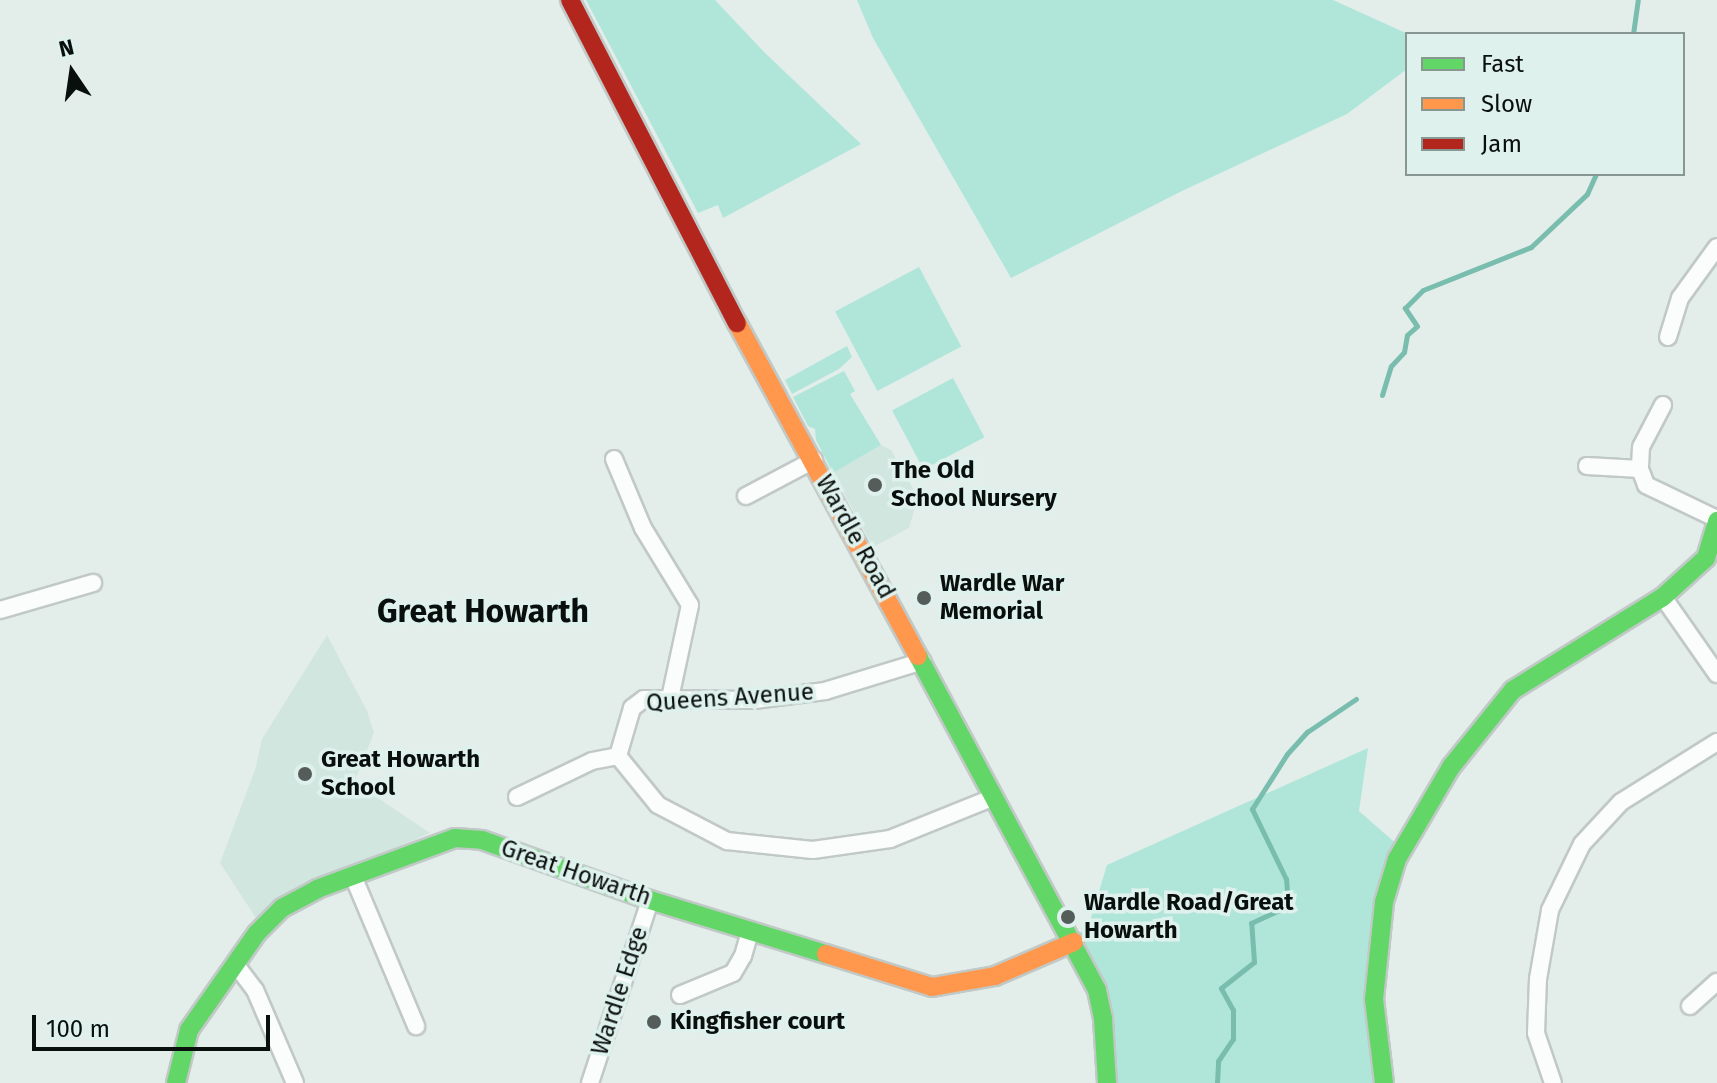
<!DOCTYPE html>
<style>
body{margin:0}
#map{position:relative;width:1717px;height:1083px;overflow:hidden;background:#e3edea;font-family:"Fira Sans",sans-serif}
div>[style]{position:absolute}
.built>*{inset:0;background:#d2e6e0}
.green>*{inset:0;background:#b0e6d9;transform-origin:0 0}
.stream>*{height:5px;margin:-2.5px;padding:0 2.5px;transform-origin:2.5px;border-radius:2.5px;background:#79bdae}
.roads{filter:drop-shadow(2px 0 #c1c9c7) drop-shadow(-2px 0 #c1c9c7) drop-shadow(0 2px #c1c9c7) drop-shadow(0 -2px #c1c9c7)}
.street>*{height:16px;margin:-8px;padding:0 8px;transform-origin:8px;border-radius:8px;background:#fbfcfc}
.fast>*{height:18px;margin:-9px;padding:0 9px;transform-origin:9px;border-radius:9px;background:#63d668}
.slow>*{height:18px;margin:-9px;padding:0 9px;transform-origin:9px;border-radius:9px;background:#ff974d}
.jam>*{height:18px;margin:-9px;padding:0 9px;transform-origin:9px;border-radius:9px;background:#b3261e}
.dots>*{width:22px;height:22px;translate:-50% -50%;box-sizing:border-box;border:4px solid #dff1ec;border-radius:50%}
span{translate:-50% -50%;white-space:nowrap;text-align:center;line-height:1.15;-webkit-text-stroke:7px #dff1ec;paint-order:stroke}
.poi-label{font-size:24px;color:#090f0d;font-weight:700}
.left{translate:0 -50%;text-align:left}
.street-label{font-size:24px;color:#090f0d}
.district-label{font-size:32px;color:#090f0d;font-weight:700}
.legend{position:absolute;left:1405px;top:32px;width:280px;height:144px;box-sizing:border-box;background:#dff1ec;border:2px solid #899793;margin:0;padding:10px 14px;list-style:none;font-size:24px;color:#090f0d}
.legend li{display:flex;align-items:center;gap:16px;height:40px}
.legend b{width:40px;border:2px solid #899793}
.north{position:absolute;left:32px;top:32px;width:80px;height:80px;-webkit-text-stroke:6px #dff1ec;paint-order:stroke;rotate:347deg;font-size:22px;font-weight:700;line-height:32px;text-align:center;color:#090f0d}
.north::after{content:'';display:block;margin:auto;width:28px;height:36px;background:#090f0d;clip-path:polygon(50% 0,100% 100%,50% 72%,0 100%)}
.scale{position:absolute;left:32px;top:1015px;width:238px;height:36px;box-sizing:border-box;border:4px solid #090f0d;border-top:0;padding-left:10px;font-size:24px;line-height:28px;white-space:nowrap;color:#090f0d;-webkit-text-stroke:6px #dff1ec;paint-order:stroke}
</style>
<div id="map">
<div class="built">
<div style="clip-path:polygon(881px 445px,891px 450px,918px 497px,909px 528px,873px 547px,833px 473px)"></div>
<div style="clip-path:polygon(327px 635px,367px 711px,374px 733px,354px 782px,430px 833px,292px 893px,256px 918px,220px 863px,256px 767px,262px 739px)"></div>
</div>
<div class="green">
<div style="clip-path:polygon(586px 0,715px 0,765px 53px,861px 144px,723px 218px,718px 205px,698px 213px)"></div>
<div style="clip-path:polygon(857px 0,1333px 0,1408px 34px,1407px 69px,1347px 114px,1182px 191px,1011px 278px,873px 38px)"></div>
<div style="left:919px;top:267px;width:90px;height:95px;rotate:62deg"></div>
<div style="clip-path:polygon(847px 346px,852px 357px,839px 369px,792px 394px,785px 380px)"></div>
<div style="clip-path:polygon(844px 371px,855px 391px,850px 394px,881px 445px,833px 473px,816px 440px,815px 429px,808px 426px,793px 397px)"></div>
<div style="left:953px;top:378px;width:67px;height:69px;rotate:62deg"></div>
<div style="clip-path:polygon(1368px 748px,1359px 811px,1400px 847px,1381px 901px,1380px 1083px,1115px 1083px,1077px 937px,1090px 921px,1107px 865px)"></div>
</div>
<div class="stream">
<div style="left:1633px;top:34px;width:34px;rotate:-82deg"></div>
<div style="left:1382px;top:395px;width:30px;rotate:-73deg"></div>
<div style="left:1391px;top:366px;width:19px;rotate:-47deg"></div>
<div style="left:1404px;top:352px;width:17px;rotate:-80deg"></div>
<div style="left:1407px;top:335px;width:13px;rotate:-42deg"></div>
<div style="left:1417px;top:326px;width:22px;rotate:-124deg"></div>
<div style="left:1405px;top:308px;width:25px;rotate:-45deg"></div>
<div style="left:1423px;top:290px;width:116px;rotate:-21.7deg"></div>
<div style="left:1531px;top:247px;width:77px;rotate:-43.4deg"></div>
<div style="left:1587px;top:194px;width:22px;rotate:-66deg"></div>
<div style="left:1217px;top:1083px;width:22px;rotate:-87deg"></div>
<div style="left:1218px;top:1061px;width:27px;rotate:-56deg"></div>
<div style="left:1233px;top:1039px;width:29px;rotate:-90deg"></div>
<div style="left:1233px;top:1010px;width:25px;rotate:-119deg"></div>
<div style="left:1221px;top:988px;width:42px;rotate:-38.2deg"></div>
<div style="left:1254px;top:962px;width:39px;rotate:-94deg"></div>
<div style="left:1251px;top:923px;width:41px;rotate:-24.7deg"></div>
<div style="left:1288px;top:906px;width:27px;rotate:-94deg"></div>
<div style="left:1286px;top:879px;width:78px;rotate:-115.9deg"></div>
<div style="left:1252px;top:809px;width:65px;rotate:-57.5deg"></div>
<div style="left:1287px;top:754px;width:30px;rotate:-48deg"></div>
<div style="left:1307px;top:732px;width:59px;rotate:-34deg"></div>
</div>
<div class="roads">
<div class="street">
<div style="left:1668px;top:337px;width:41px;rotate:-72.9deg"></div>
<div style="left:1680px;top:298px;width:63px;rotate:-54deg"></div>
<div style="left:1663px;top:405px;width:47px;rotate:117.6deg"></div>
<div style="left:1641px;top:447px;width:22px;rotate:93deg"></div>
<div style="left:1640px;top:469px;width:17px;rotate:69deg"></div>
<div style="left:1646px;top:485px;width:79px;rotate:25.6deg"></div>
<div style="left:614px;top:459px;width:75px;rotate:67.2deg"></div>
<div style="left:643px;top:528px;width:90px;rotate:58.6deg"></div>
<div style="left:690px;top:605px;width:95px;rotate:102.1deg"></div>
<div style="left:1587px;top:466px;width:53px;rotate:3.2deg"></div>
<div style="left:746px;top:496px;width:77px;rotate:-27.9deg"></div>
<div style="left:1663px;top:597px;width:94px;rotate:55deg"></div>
<div style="left:0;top:610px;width:97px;rotate:-16.2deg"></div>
<div style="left:618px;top:756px;width:63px;rotate:50.8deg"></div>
<div style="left:658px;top:805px;width:78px;rotate:27.6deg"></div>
<div style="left:727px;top:841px;width:86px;rotate:6deg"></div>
<div style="left:813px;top:850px;width:78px;rotate:-8.1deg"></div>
<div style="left:890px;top:839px;width:112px;rotate:-22deg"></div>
<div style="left:618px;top:756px;width:50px;rotate:-73.7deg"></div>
<div style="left:632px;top:708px;width:15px;rotate:-37deg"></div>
<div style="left:644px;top:699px;width:110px;rotate:0.5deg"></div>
<div style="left:754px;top:700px;width:72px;rotate:-7.2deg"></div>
<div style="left:825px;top:691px;width:102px;rotate:-17deg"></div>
<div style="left:517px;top:797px;width:83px;rotate:-25.6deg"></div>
<div style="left:592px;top:761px;width:26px;rotate:-11deg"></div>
<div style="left:353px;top:876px;width:163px;rotate:67.2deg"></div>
<div style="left:236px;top:965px;width:31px;rotate:53deg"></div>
<div style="left:255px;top:990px;width:101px;rotate:66.7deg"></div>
<div style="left:680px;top:995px;width:57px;rotate:-22.5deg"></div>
<div style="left:733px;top:973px;width:20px;rotate:-60deg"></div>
<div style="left:743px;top:956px;width:26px;rotate:-74deg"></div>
<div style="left:1690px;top:1006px;width:36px;rotate:-42deg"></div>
<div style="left:590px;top:1083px;width:193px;rotate:-71.8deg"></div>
<div style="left:1553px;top:1083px;width:53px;rotate:-108.8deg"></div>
<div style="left:1536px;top:1033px;width:54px;rotate:-87.9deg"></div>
<div style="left:1538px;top:979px;width:70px;rotate:-80.1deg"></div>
<div style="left:1550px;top:910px;width:73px;rotate:-64.1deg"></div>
<div style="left:1582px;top:844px;width:57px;rotate:-47.1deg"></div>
<div style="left:1621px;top:802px;width:113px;rotate:-32deg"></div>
</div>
<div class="fast">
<div style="left:918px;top:656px;width:379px;rotate:61.8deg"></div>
<div style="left:1097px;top:990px;width:30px;rotate:78deg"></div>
<div style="left:1103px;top:1019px;width:64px;rotate:86.4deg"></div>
<div style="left:176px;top:1083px;width:55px;rotate:-76.2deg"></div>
<div style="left:189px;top:1030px;width:118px;rotate:-55deg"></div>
<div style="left:257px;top:933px;width:35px;rotate:-45deg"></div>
<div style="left:282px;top:908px;width:40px;rotate:-28deg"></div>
<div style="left:317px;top:889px;width:147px;rotate:-20.3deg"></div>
<div style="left:455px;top:838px;width:27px;rotate:4deg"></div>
<div style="left:482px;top:840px;width:178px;rotate:19.7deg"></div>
<div style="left:650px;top:900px;width:184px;rotate:17.1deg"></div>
<div style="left:1384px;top:1083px;width:85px;rotate:-96.8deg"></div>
<div style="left:1374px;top:999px;width:98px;rotate:-84.1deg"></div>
<div style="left:1384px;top:902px;width:45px;rotate:-73.2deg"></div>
<div style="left:1397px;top:859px;width:107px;rotate:-59.6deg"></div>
<div style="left:1451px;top:767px;width:99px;rotate:-51.2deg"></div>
<div style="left:1513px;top:690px;width:176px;rotate:-31.8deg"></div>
<div style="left:1663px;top:597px;width:58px;rotate:-42.2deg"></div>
<div style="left:1706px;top:558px;width:39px;rotate:-73deg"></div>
</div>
<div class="slow">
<div style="left:737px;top:323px;width:379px;rotate:61.5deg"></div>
<div style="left:826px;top:954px;width:111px;rotate:17.3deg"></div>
<div style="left:932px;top:987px;width:64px;rotate:-9.9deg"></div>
<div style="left:995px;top:976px;width:86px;rotate:-23.3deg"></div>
</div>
<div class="jam">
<div style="left:570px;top:0;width:364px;rotate:62.7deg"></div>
</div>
</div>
<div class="dots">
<div style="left:875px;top:485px;background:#555d5a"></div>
<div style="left:924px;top:598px;background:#555d5a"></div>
<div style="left:305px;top:774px;background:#555d5a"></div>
<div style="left:1068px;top:917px;background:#555d5a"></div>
<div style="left:654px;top:1022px;background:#555d5a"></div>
</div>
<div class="poi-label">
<span class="left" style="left:891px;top:485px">The Old<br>School Nursery</span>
<span class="left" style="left:940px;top:598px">Wardle War<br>Memorial</span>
<span class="left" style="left:321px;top:774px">Great Howarth<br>School</span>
<span class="left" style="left:1084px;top:917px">Wardle Road/Great<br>Howarth</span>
<span class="left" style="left:670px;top:1022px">Kingfisher court</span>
</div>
<div class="street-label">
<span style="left:855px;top:537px;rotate:61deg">Wardle Road</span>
<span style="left:730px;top:698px;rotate:-4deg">Queens Avenue</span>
<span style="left:576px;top:873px;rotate:19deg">Great Howarth</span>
<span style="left:620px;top:991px;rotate:-72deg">Wardle Edge</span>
</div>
<div class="district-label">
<span style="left:483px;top:611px">Great Howarth</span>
</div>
<ul class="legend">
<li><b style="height:10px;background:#63d668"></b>Fast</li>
<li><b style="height:10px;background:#ff974d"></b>Slow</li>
<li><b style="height:10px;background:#b3261e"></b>Jam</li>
</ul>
<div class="north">N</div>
<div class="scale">100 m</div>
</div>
